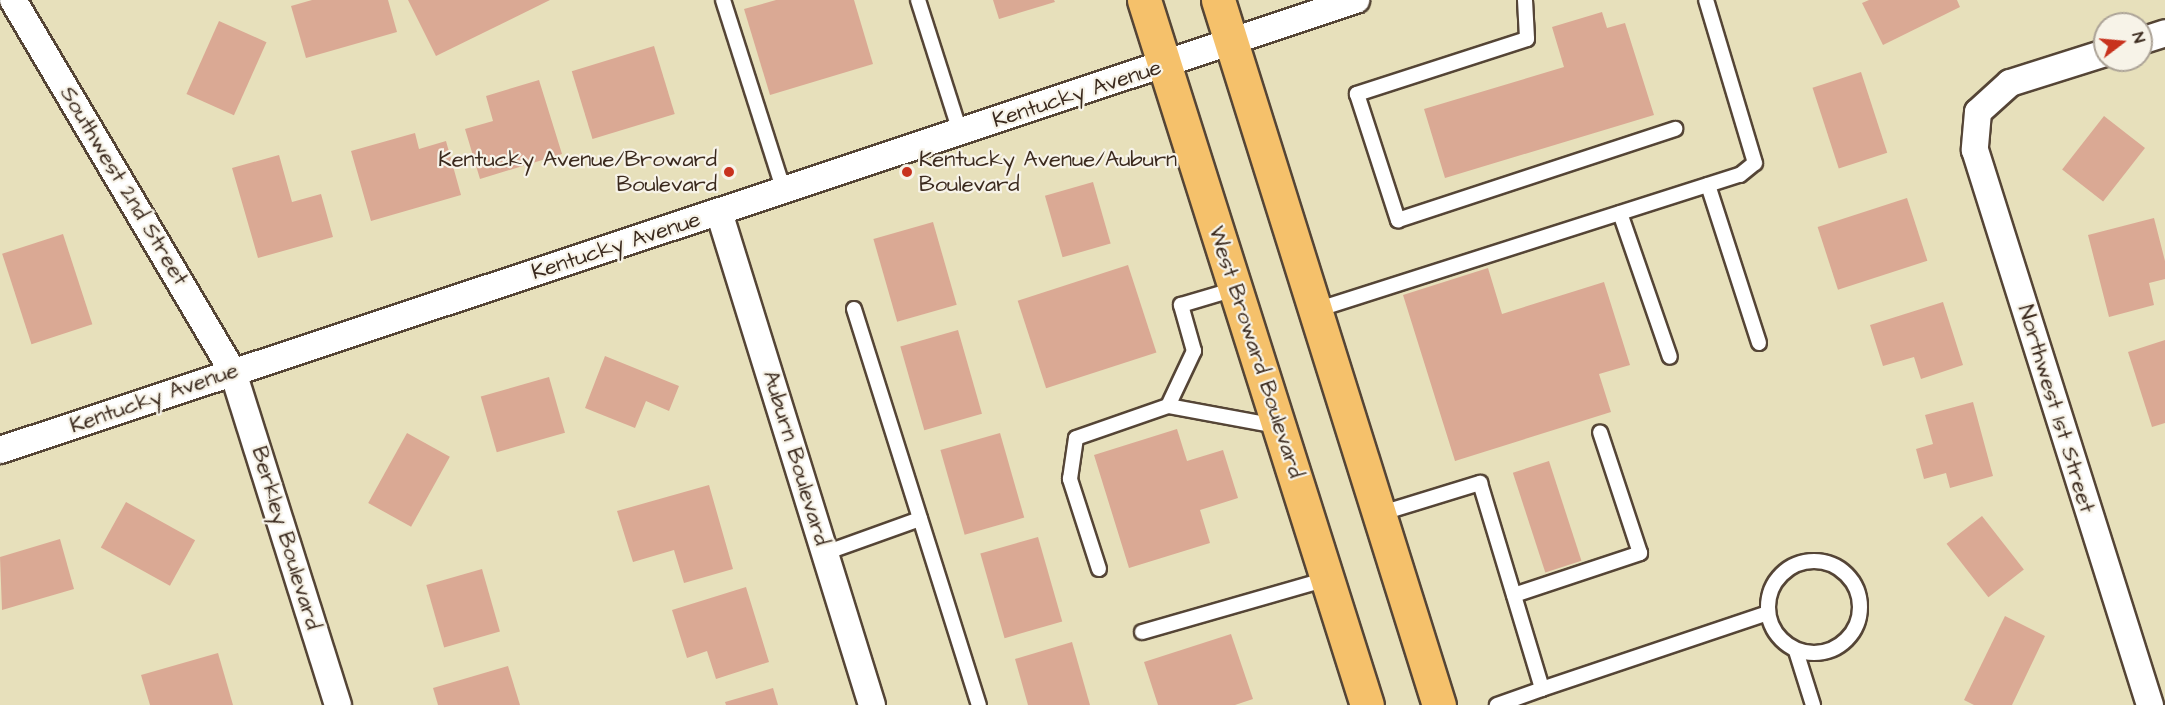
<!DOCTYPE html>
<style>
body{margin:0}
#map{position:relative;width:2165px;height:705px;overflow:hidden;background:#e7e0bb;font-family:"Architects Daughter",sans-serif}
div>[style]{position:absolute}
.building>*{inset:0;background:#daa994;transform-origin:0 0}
.roads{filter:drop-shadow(2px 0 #554536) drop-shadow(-2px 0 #554536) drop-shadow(0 2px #554536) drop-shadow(0 -2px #554536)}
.lane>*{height:14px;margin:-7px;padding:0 7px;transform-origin:7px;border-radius:7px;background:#fff}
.lane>.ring{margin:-7px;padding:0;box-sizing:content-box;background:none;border:14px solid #fff;border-radius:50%}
.street>*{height:26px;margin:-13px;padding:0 13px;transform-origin:13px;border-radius:13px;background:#fff}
.primary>*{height:33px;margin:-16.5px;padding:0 16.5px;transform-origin:16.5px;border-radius:16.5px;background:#f5c16b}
.dots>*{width:16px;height:16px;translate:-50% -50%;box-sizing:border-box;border:3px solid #f7f3e8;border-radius:50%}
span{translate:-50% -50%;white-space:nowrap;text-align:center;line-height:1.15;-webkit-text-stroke:4.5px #f7f3e8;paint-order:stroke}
.street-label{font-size:22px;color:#3b2a1e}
.poi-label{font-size:22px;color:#3b2a1e}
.right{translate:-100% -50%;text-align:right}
.left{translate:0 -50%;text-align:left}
.north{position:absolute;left:2093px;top:12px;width:60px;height:60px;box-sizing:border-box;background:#f7f3e8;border:2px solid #aca397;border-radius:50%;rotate:74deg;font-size:16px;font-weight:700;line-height:24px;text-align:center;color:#3b2a1e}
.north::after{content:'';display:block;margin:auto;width:21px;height:27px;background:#c8321e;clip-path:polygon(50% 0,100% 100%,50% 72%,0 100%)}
</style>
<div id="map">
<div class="building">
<div style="clip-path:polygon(312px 0,388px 0,397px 32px,306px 58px,291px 6px)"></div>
<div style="clip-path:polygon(408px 0,550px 0,436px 56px)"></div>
<div style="clip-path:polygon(776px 0,854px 0,873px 64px,770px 95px,744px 9px)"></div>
<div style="clip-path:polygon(993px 0,1054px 0,1055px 2px,999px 19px)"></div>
<div style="clip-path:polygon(1869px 0,1957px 0,1960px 7px,1883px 45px,1862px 3px)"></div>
<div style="clip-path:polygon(1602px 12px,1607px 28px,1625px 23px,1654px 115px,1445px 178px,1424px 109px,1564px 67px,1552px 27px)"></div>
<div style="left:219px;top:21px;width:52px;height:80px;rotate:24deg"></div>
<div style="left:654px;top:46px;width:71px;height:86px;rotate:73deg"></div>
<div style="left:1861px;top:72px;width:85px;height:51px;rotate:72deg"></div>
<div style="clip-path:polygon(539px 80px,562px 154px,480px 179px,465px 129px,493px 121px,486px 96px)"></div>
<div style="left:2104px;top:116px;width:52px;height:68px;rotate:38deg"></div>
<div style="clip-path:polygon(415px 133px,419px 149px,446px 141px,461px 195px,371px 221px,351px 151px)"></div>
<div style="clip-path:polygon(279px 155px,292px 202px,321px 194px,333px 237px,258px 258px,232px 168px)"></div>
<div style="left:1093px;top:182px;width:64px;height:50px;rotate:74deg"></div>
<div style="left:1907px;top:198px;width:66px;height:94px;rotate:72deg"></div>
<div style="clip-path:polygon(2154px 218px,2165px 261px,2165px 279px,2149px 283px,2154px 305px,2109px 317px,2088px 235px)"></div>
<div style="left:933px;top:222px;width:86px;height:62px;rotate:74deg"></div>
<div style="left:63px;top:234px;width:95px;height:64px;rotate:72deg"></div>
<div style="left:1128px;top:265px;width:92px;height:116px;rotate:72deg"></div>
<div style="clip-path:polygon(1488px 268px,1502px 314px,1604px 282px,1630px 365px,1599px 374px,1611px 412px,1455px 461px,1403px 295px)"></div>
<div style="clip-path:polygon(1943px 302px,1963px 365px,1921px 379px,1914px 357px,1883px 366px,1870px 325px)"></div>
<div style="left:958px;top:330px;width:87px;height:60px;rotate:74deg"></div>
<div style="clip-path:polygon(2165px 340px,2165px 423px,2152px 427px,2128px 352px)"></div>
<div style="clip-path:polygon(605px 356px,679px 386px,669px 411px,646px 401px,635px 428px,585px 408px)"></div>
<div style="left:549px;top:377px;width:58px;height:71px;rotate:74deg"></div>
<div style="clip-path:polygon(1973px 402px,1993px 476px,1950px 488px,1946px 473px,1924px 479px,1916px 449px,1933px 444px,1925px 415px)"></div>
<div style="clip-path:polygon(1177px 429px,1187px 461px,1223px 450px,1238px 498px,1200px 510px,1210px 543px,1129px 568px,1094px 455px)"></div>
<div style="left:407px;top:433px;width:49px;height:80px;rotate:29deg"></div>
<div style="left:1000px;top:433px;width:88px;height:62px;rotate:74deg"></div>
<div style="left:1549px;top:461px;width:105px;height:38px;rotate:72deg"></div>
<div style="clip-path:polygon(709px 485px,733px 569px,684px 583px,674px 550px,633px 562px,617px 511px)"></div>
<div style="left:126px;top:502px;width:79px;height:52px;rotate:29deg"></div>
<div style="left:1982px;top:516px;width:68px;height:45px;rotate:52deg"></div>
<div style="left:1038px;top:537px;width:88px;height:60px;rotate:74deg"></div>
<div style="clip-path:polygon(60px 539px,74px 589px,2px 610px,0 557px)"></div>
<div style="left:482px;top:569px;width:65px;height:58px;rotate:74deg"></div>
<div style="clip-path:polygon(746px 587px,769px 662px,716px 679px,707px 651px,687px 658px,672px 610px)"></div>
<div style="clip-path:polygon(2005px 616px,2045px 636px,2012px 705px,1974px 705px,1964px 700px)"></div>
<div style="clip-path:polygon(1231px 634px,1253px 699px,1235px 705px,1158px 705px,1144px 662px)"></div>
<div style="clip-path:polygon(1072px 642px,1090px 705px,1028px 705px,1015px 659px)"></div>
<div style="clip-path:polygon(218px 653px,233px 705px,150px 705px,141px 675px)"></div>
<div style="clip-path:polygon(508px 666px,520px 705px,438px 705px,433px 688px)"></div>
<div style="clip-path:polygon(773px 688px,778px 705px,726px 705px,725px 702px)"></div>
</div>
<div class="roads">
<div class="lane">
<div style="left:723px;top:0;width:201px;rotate:72.3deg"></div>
<div style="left:918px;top:0;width:139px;rotate:72.3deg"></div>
<div style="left:1525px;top:0;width:39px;rotate:87deg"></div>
<div style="left:1527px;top:39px;width:179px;rotate:162.1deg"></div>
<div style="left:1357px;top:94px;width:133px;rotate:72deg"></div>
<div style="left:1398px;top:220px;width:292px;rotate:-18.2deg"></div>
<div style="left:1708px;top:185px;width:166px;rotate:72.1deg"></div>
<div style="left:1620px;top:213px;width:152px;rotate:70.9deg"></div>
<div style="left:854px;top:309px;width:415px;rotate:72.5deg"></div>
<div style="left:1316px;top:310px;width:445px;rotate:-17.7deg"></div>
<div style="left:1740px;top:175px;width:19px;rotate:-39deg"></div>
<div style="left:1755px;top:163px;width:170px;rotate:-106.7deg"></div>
<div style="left:1168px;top:406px;width:111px;rotate:10.4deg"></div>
<div style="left:1379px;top:514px;width:106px;rotate:-17.1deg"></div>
<div style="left:1480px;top:483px;width:215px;rotate:73.2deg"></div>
<div style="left:1542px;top:689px;width:48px;rotate:160.4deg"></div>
<div style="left:825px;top:553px;width:101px;rotate:-19.7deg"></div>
<div class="ring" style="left:1768px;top:561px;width:78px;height:78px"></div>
<div style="left:1099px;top:569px;width:95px;rotate:-107.9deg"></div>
<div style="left:1070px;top:479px;width:41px;rotate:-81.7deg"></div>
<div style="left:1076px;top:438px;width:97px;rotate:-19.2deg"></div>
<div style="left:1168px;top:406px;width:61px;rotate:-64.7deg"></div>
<div style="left:1194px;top:351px;width:48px;rotate:-105.8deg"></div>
<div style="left:1181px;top:305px;width:56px;rotate:-16.5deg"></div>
<div style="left:1514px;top:595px;width:133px;rotate:-18.4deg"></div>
<div style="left:1640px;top:553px;width:127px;rotate:-108.3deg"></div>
<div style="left:1142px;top:632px;width:192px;rotate:-16deg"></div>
<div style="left:1796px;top:651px;width:57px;rotate:72.5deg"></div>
<div style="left:1542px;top:689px;width:238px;rotate:-18.6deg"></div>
</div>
<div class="street">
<div style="left:13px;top:0;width:432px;rotate:59.4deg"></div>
<div style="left:233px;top:372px;width:349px;rotate:72.5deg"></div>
<div style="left:2141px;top:41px;width:25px;rotate:-18deg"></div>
<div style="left:2105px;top:53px;width:100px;rotate:162.5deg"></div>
<div style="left:2010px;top:83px;width:43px;rotate:137.8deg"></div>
<div style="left:1978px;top:112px;width:38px;rotate:95deg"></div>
<div style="left:1975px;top:150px;width:582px;rotate:72.5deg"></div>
<div style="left:719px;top:212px;width:516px;rotate:72.76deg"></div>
<div style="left:0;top:450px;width:1429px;rotate:-18.36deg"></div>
</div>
<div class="primary">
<div style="left:1144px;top:0;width:739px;rotate:72.45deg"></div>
<div style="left:1218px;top:0;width:739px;rotate:72.6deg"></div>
</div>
</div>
<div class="dots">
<div style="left:729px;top:172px;background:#c8321e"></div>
<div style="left:907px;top:172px;background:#c8321e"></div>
</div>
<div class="street-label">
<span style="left:1077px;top:94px;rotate:-18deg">Kentucky Avenue</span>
<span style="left:124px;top:186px;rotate:59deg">Southwest 2nd Street</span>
<span style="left:616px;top:246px;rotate:-18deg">Kentucky Avenue</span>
<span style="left:1256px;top:352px;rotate:72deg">West Broward Boulevard</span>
<span style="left:154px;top:398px;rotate:-19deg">Kentucky Avenue</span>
<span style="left:2056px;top:409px;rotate:73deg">Northwest 1st Street</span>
<span style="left:796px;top:458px;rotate:73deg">Auburn Boulevard</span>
<span style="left:286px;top:538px;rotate:73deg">Berkley Boulevard</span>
</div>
<div class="poi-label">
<span class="right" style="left:717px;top:172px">Kentucky Avenue/Broward<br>Boulevard</span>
<span class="left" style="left:919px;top:172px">Kentucky Avenue/Auburn<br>Boulevard</span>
</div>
<div class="north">N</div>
</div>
